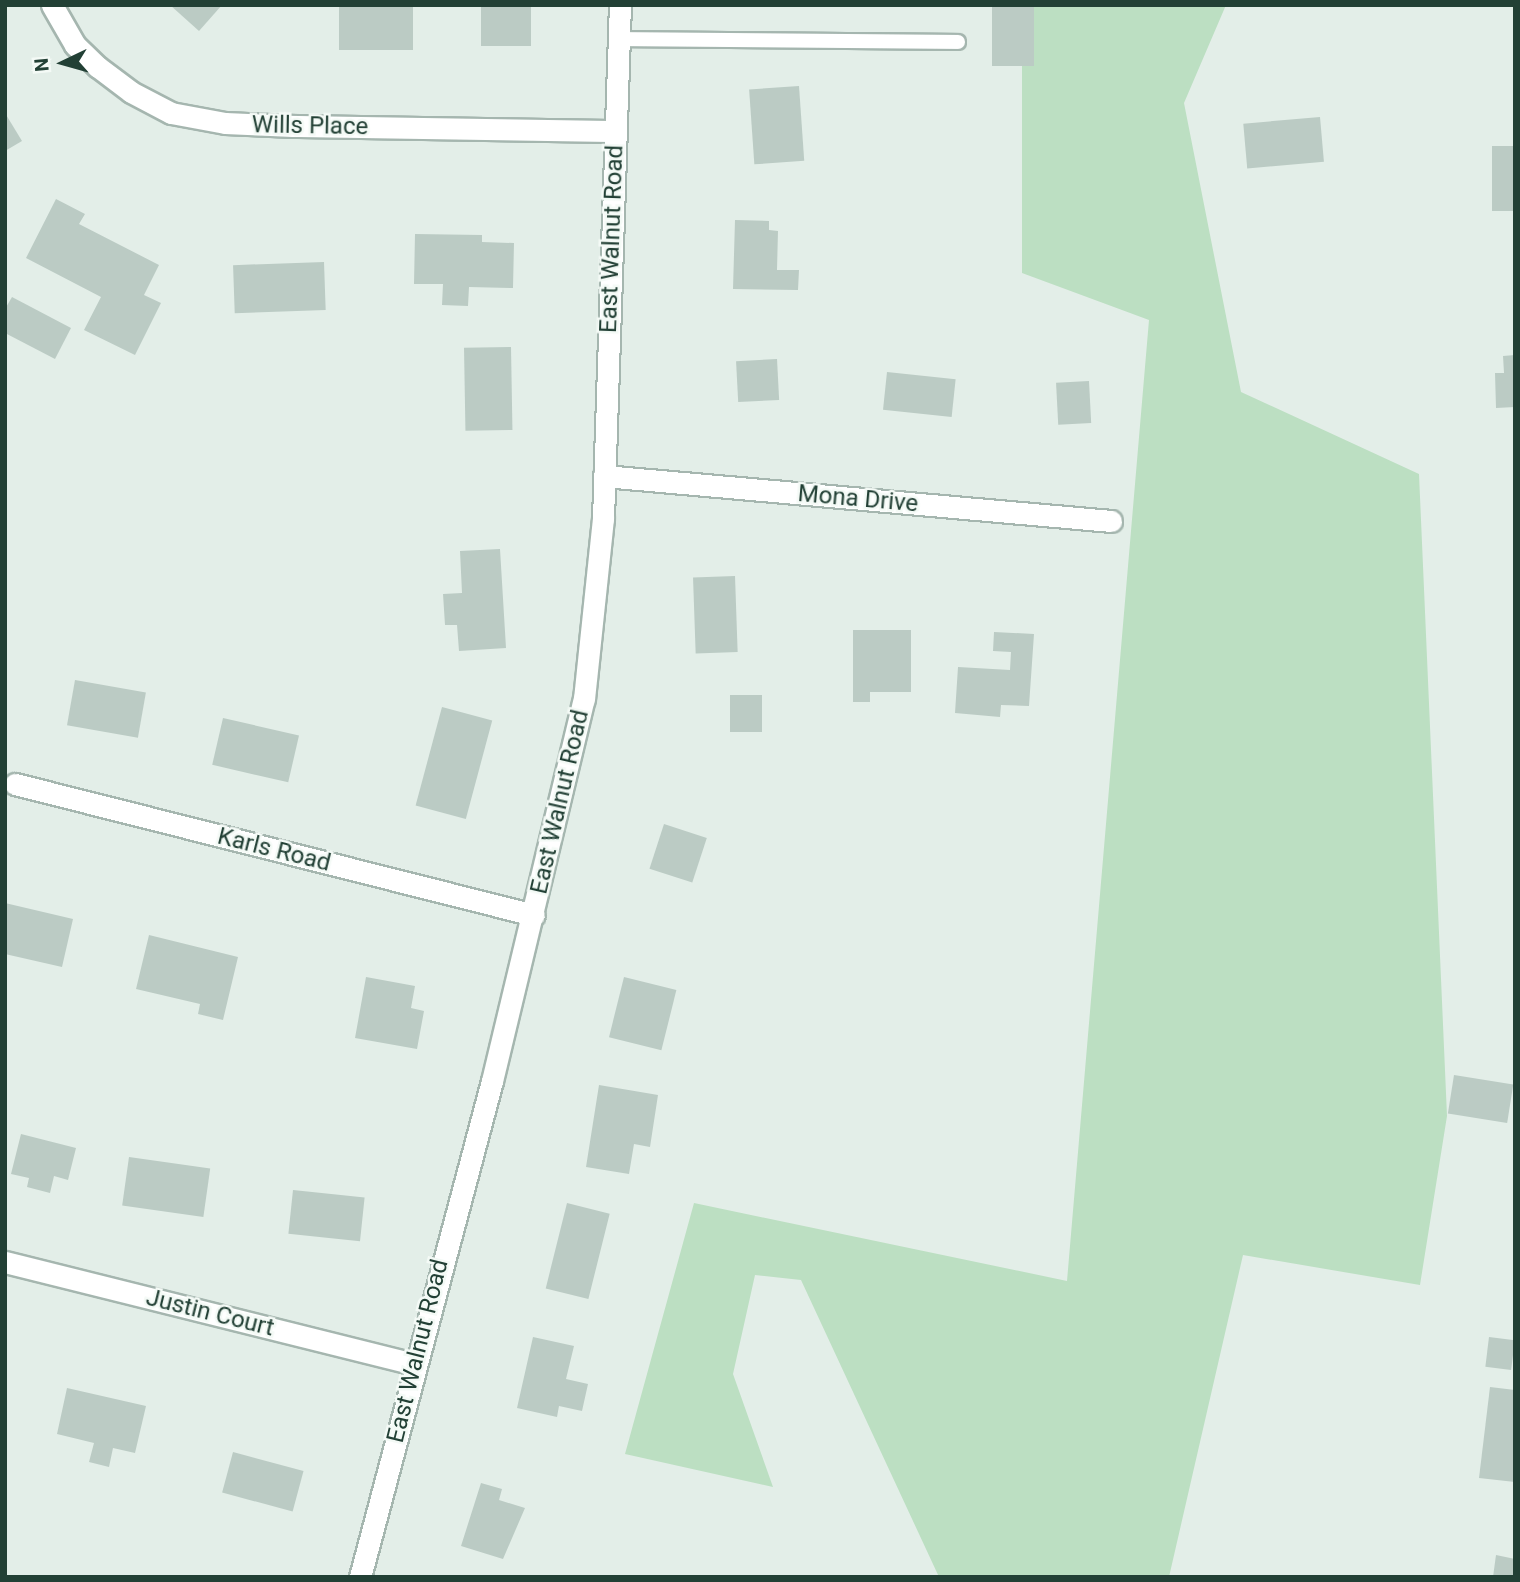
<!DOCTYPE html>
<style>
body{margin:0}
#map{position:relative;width:1520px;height:1582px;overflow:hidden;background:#e3eee8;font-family:Roboto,sans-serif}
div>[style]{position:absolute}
.green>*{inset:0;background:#bcdfc2}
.building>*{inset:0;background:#bbcbc4;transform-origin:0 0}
.roads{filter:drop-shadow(2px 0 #a5b6af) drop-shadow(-2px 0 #a5b6af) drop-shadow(0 2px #a5b6af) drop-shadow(0 -2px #a5b6af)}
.service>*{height:14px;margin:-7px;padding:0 7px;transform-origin:7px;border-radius:7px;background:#fff}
.minor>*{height:21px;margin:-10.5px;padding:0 10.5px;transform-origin:10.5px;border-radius:10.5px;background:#fff}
span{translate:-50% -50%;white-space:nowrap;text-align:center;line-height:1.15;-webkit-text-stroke:5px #f4faf6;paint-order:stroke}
.street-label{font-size:24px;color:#224035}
.frame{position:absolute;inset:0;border:7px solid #224035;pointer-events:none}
.north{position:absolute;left:28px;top:28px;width:70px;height:70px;-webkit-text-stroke:5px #f4faf6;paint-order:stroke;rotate:265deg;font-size:19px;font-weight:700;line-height:28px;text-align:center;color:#224035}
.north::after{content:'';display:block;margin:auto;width:24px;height:32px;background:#224035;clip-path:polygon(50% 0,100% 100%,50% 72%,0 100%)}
</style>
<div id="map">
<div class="green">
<div style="clip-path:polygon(1022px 5px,1226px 5px,1184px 103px,1241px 392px,1419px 474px,1447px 1116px,1420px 1285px,1243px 1255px,1169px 1577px,939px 1577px,801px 1280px,755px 1275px,733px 1374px,773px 1487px,625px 1454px,694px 1203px,1067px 1281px,1149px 320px,1022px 273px)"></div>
</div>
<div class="building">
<div style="clip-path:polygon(170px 5px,222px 5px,199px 31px)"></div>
<div style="left:339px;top:5px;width:74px;height:45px"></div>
<div style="left:481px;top:5px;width:50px;height:41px"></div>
<div style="left:992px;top:5px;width:42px;height:61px"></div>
<div style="left:799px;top:86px;width:75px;height:50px;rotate:86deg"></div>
<div style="clip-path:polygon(5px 113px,22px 141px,5px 151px)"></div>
<div style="left:1320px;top:117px;width:45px;height:77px;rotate:85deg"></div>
<div style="left:1492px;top:146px;width:23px;height:65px"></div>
<div style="clip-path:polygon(56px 199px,85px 214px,79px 224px,159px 265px,144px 295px,161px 303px,135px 355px,84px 330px,101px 297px,26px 258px)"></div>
<div style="clip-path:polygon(735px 220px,769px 221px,769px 230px,778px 231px,777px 270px,799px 270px,798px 290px,733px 289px)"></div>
<div style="clip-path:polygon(415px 234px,482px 235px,482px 242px,514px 243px,513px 288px,469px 287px,468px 306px,442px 305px,443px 284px,414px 284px)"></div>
<div style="left:324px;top:262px;width:48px;height:91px;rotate:88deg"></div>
<div style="clip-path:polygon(12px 297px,71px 328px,55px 359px,5px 333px,5px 309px)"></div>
<div style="left:511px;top:347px;width:83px;height:47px;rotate:89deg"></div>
<div style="clip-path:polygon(1515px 355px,1515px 407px,1496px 408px,1495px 373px,1504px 373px,1503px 356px)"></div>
<div style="left:777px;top:359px;width:41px;height:41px;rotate:87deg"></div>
<div style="left:887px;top:372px;width:69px;height:38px;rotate:6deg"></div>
<div style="left:1089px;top:381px;width:42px;height:33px;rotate:87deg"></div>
<div style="clip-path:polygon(500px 549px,506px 648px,459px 651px,457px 625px,445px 625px,443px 594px,462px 593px,460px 551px)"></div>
<div style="left:735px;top:576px;width:76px;height:42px;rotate:88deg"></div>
<div style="clip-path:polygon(853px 630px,911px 630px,911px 692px,870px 692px,870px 702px,853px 702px)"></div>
<div style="clip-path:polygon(994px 632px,1034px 634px,1029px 706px,1001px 705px,1000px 717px,955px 713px,958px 667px,1010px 670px,1011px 652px,993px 651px)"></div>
<div style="left:75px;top:680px;width:72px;height:46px;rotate:10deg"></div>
<div style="left:730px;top:695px;width:32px;height:37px"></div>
<div style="left:442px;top:707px;width:52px;height:102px;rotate:15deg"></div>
<div style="left:223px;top:718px;width:78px;height:48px;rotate:13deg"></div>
<div style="left:664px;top:824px;width:45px;height:47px;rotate:18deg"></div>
<div style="clip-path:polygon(5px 903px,73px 919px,62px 967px,5px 954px)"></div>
<div style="clip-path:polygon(149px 935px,238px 957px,223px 1020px,198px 1014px,200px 1004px,136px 989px)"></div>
<div style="clip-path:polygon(366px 977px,415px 986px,411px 1008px,424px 1011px,417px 1049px,355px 1038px)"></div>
<div style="left:624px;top:977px;width:54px;height:62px;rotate:14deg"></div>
<div style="left:1454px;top:1075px;width:60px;height:39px;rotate:9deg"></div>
<div style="clip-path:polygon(599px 1085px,658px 1095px,650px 1147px,634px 1144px,629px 1174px,586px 1167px)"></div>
<div style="clip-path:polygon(21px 1134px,76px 1148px,68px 1180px,54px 1176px,50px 1193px,27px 1187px,29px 1178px,11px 1174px)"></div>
<div style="left:129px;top:1157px;width:82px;height:49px;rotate:8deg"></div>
<div style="left:293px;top:1190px;width:72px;height:44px;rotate:6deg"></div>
<div style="left:567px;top:1203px;width:44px;height:88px;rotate:14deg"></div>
<div style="clip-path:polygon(533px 1337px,574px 1346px,566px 1379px,588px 1384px,582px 1411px,559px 1406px,557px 1417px,517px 1408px)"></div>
<div style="left:1489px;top:1337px;width:26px;height:30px;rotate:7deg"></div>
<div style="clip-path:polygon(1490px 1387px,1515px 1390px,1515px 1482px,1479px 1478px)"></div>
<div style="clip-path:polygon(67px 1388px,146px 1406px,135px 1453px,113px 1448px,109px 1467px,89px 1462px,94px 1443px,57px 1434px)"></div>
<div style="left:233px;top:1452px;width:73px;height:42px;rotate:15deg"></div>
<div style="clip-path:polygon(481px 1483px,502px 1489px,499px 1500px,525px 1508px,503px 1559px,461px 1546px)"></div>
<div style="clip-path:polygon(1496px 1555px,1515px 1559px,1515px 1577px,1493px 1577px)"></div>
</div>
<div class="roads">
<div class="service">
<div style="left:618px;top:39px;width:340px;rotate:0.5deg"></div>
</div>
<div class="minor">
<div style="left:52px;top:5px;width:46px;rotate:60.1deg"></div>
<div style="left:75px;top:45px;width:32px;rotate:44deg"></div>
<div style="left:98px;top:67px;width:41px;rotate:37.1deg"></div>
<div style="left:131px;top:92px;width:45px;rotate:27.7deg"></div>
<div style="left:171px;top:113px;width:55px;rotate:10.5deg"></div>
<div style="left:225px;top:123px;width:68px;rotate:2.5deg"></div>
<div style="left:293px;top:126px;width:322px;rotate:0.9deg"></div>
<div style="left:604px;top:476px;width:509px;rotate:5.07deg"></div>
<div style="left:15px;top:784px;width:535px;rotate:14.17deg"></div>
<div style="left:5px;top:1262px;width:422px;rotate:14deg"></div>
<div style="left:360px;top:1577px;width:513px;rotate:-75.1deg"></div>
<div style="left:492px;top:1081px;width:393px;rotate:-76.5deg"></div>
<div style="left:584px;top:699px;width:181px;rotate:-84deg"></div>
<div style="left:603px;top:519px;width:514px;rotate:-88.11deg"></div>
</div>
</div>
<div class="street-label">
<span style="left:310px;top:126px;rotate:1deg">Wills Place</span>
<span style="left:612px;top:239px;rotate:-88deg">East Walnut Road</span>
<span style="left:858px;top:499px;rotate:5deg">Mona Drive</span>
<span style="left:560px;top:802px;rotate:-77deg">East Walnut Road</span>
<span style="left:274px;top:850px;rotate:14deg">Karls Road</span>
<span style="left:210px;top:1313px;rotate:14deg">Justin Court</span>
<span style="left:418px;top:1351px;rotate:-76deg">East Walnut Road</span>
</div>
<div class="frame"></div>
<div class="north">N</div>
</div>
